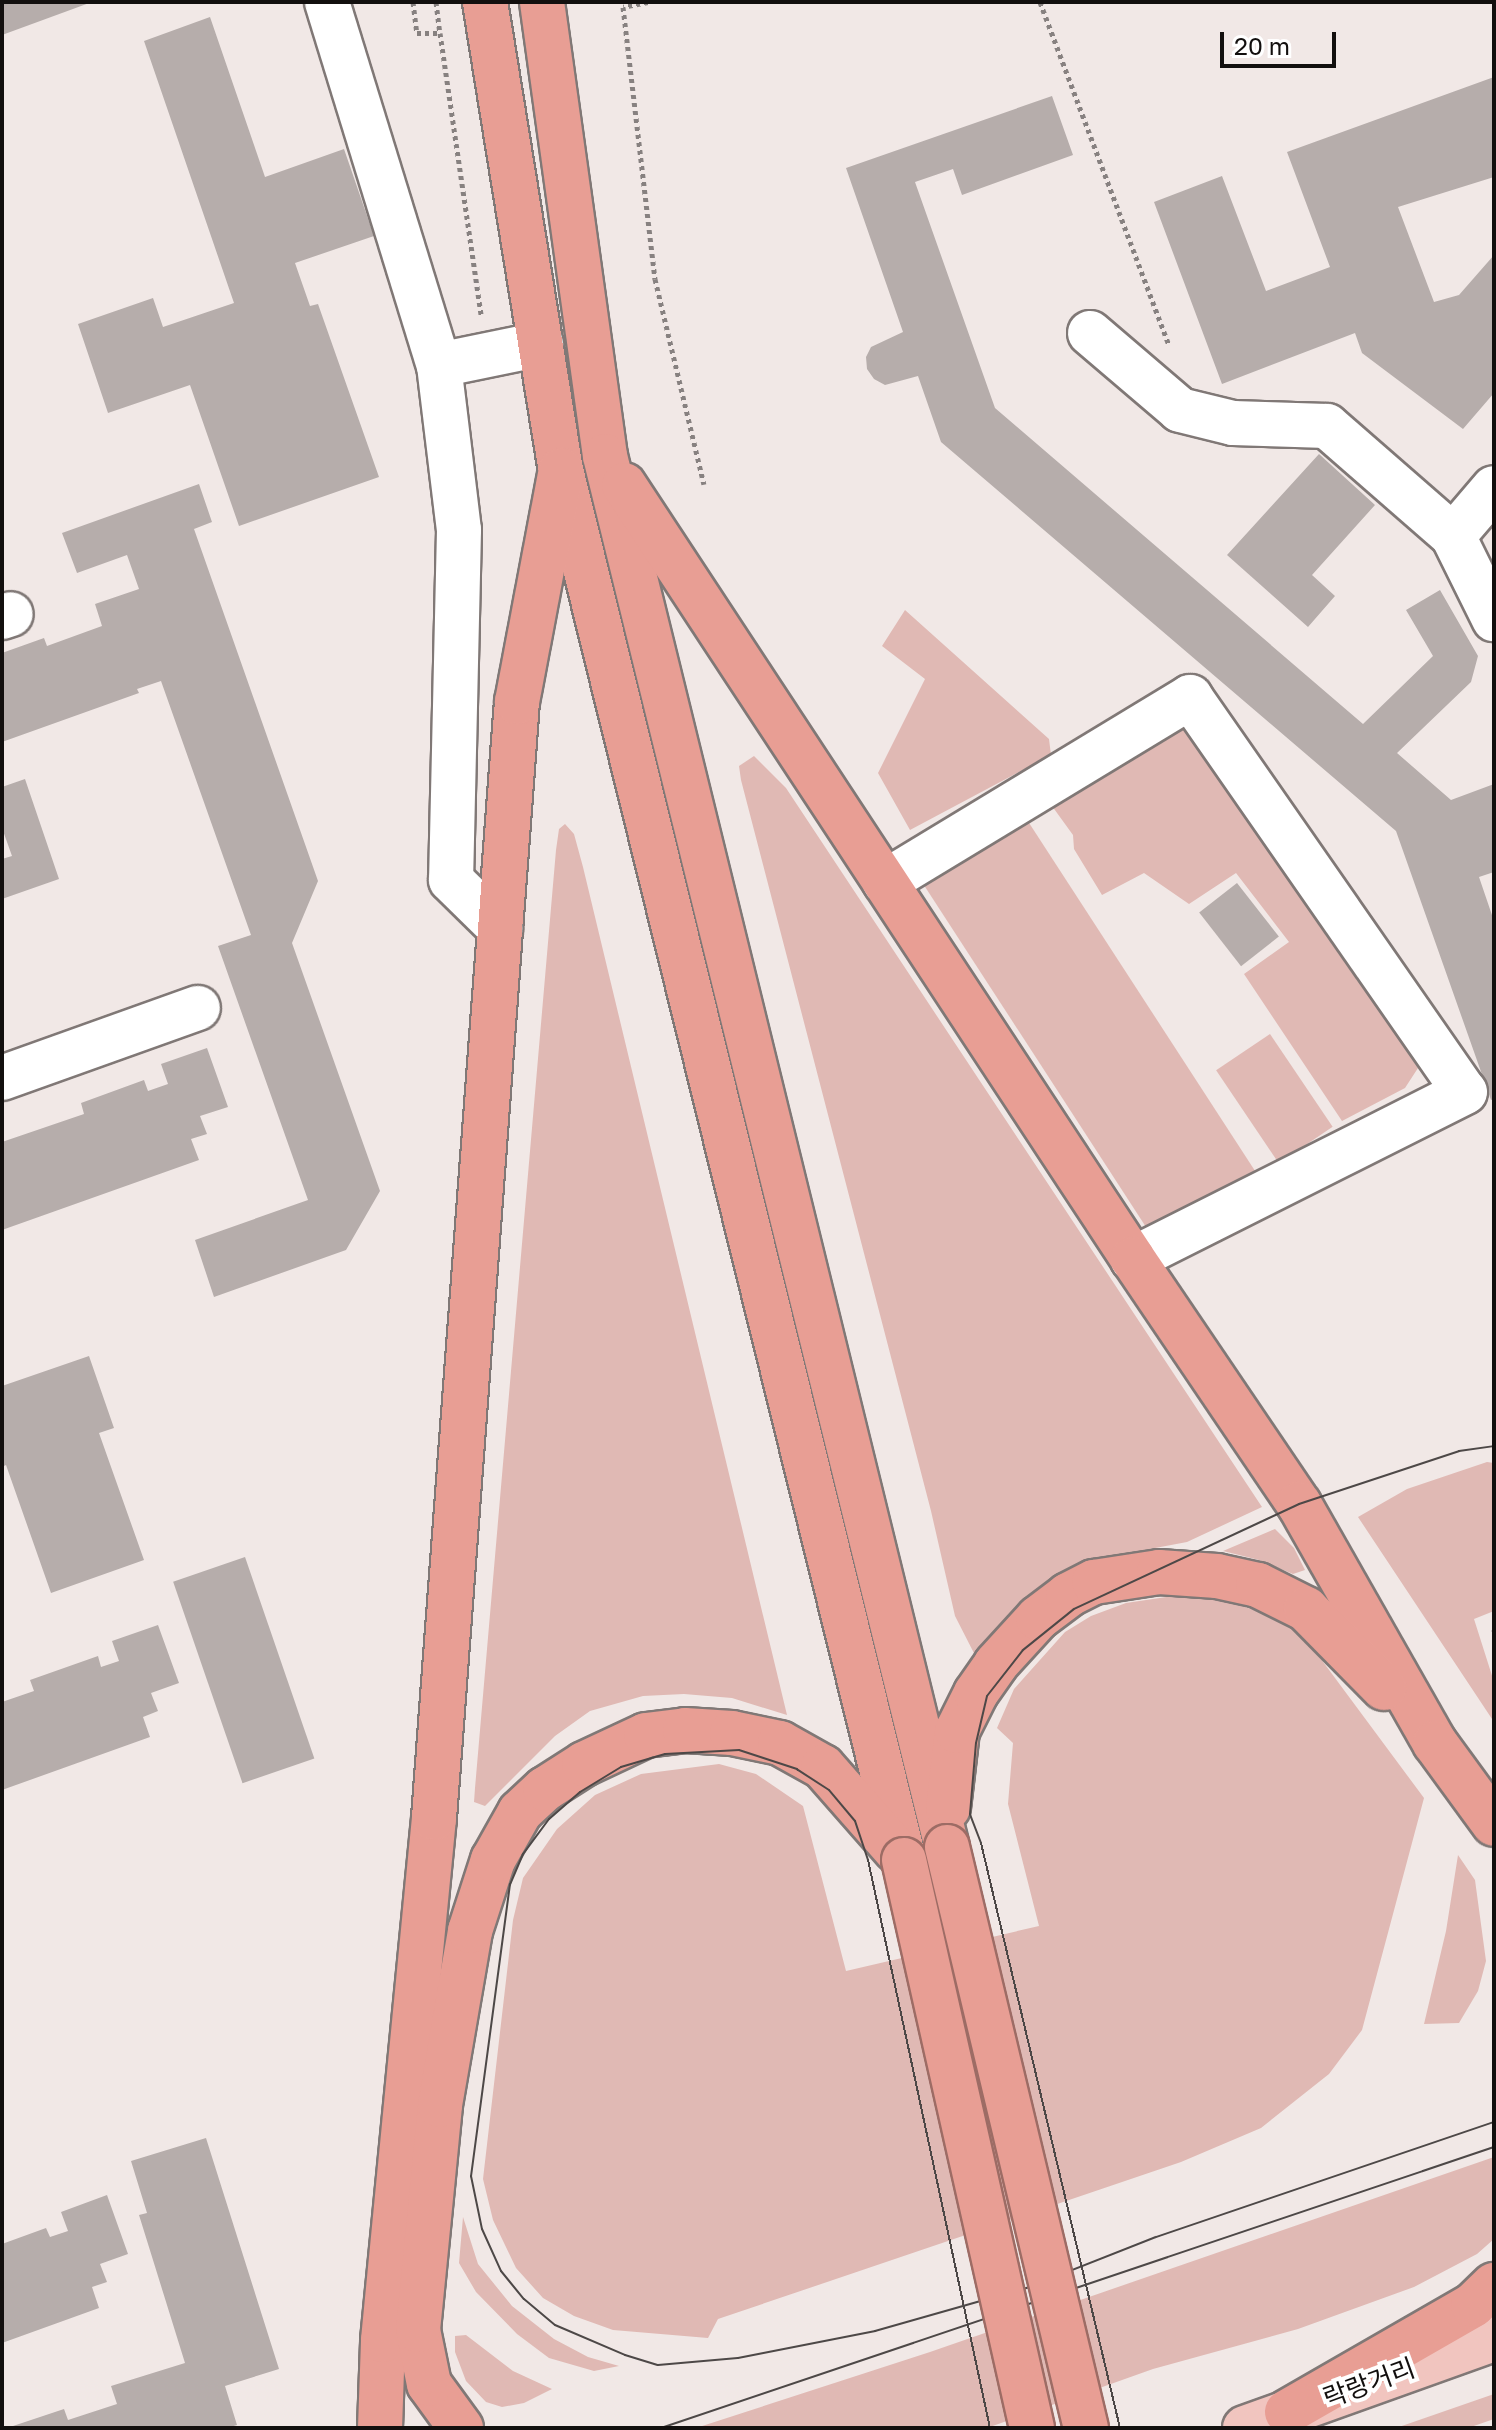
<!DOCTYPE html>
<meta charset="utf-8">
<style>
body{margin:0}
#map{position:relative;width:1496px;height:2430px;overflow:hidden;background:#f1e8e6;font-family:"Golos Text","Noto Sans KR",sans-serif}
div>[style]{position:absolute}
.green>*{inset:0;background:#e0b9b4;transform-origin:0 0}
.building>*{inset:0;background:#b6adab;transform-origin:0 0}
.path>*{height:5px;margin-top:-2.5px;transform-origin:0;background:repeating-linear-gradient(90deg,#878180 0 4px,transparent 0 8px)}
.roads{filter:drop-shadow(2px 0 #807876) drop-shadow(-2px 0 #807876) drop-shadow(0 2px #807876) drop-shadow(0 -2px #807876)}
.minor>*{height:44px;margin:-22px;padding:0 22px;transform-origin:22px;border-radius:22px;background:#fff}
.major>*{height:44px;margin:-22px;padding:0 22px;transform-origin:22px;border-radius:22px;background:#f1c5bf}
.highway>*{height:44px;margin:-22px;padding:0 22px;transform-origin:22px;border-radius:22px;background:#e89e94}
.tram>*{height:2px;margin:-1px;padding:0 1px;transform-origin:1px;border-radius:1px;background:#4d4847}
.bridges{filter:drop-shadow(2px 0 #9d6c65) drop-shadow(-2px 0 #9d6c65) drop-shadow(0 2px #9d6c65) drop-shadow(0 -2px #9d6c65)}
.highway-bridge>*{height:44px;margin:-22px;padding:0 22px;transform-origin:22px;border-radius:22px;background:#e89e94}
span{translate:-50% -50%;white-space:nowrap;text-align:center;line-height:1.15;-webkit-text-stroke:8px #fff;paint-order:stroke}
.street-label{font-size:26px;color:#120f0e}
.frame{position:absolute;inset:0;border:4px solid #120f0e;pointer-events:none}
.scale{position:absolute;left:1220px;top:32px;width:116px;height:36px;box-sizing:border-box;border:4px solid #120f0e;border-top:0;padding-left:10px;font-size:24px;line-height:28px;white-space:nowrap;color:#120f0e;-webkit-text-stroke:6px #fff;paint-order:stroke}
</style>
<div id="map">
<div class="green">
<div style="clip-path:polygon(905px 610px,1049px 739px,1051px 755px,910px 830px,878px 773px,925px 679px,882px 646px)"></div>
<div style="clip-path:polygon(1165px 717px,1189px 725px,1418px 1068px,1405px 1088px,1342px 1121px,1244px 974px,1289px 942px,1236px 873px,1189px 904px,1144px 873px,1102px 895px,1074px 849px,1073px 835px,1044px 795px)"></div>
<div style="clip-path:polygon(754px 756px,786px 788px,1262px 1507px,1187px 1542px,1134px 1552px,1064px 1578px,978px 1661px,955px 1616px,931px 1511px,741px 780px,739px 766px)"></div>
<div style="left:1020px;top:809px;width:437px;height:122px;rotate:57deg"></div>
<div style="clip-path:polygon(565px 824px,574px 834px,583px 867px,787px 1715px,732px 1698px,684px 1694px,643px 1696px,590px 1711px,555px 1736px,485px 1806px,474px 1802px,475px 1788px,556px 850px,559px 829px)"></div>
<div style="left:1270px;top:1034px;width:112px;height:65px;rotate:56deg"></div>
<div style="clip-path:polygon(1487px 1462px,1494px 1463px,1494px 1611px,1474px 1619px,1494px 1682px,1494px 1722px,1358px 1517px,1407px 1489px)"></div>
<div style="clip-path:polygon(1275px 1529px,1294px 1548px,1305px 1570px,1293px 1574px,1259px 1560px,1223px 1551px)"></div>
<div style="clip-path:polygon(1173px 1596px,1210px 1596px,1283px 1619px,1315px 1651px,1424px 1798px,1362px 2030px,1329px 2074px,1261px 2128px,1181px 2162px,718px 2319px,708px 2338px,613px 2330px,574px 2316px,543px 2298px,516px 2268px,493px 2220px,483px 2179px,513px 1920px,523px 1878px,557px 1829px,595px 1795px,641px 1774px,719px 1764px,756px 1774px,803px 1806px,846px 1971px,1039px 1926px,1008px 1804px,1013px 1743px,997px 1728px,1014px 1689px,1065px 1632px,1091px 1616px,1126px 1603px)"></div>
<div style="clip-path:polygon(1458px 1855px,1475px 1880px,1486px 1961px,1478px 1991px,1459px 2023px,1424px 2024px,1446px 1931px)"></div>
<div style="clip-path:polygon(1494px 2157px,1494px 2239px,1477px 2254px,1414px 2287px,1298px 2329px,1153px 2369px,987px 2428px,696px 2428px,930px 2352px)"></div>
<div style="clip-path:polygon(463px 2217px,478px 2264px,512px 2306px,554px 2339px,588px 2357px,619px 2366px,594px 2371px,549px 2358px,517px 2334px,476px 2292px,459px 2263px)"></div>
<div style="clip-path:polygon(466px 2335px,513px 2371px,552px 2389px,524px 2403px,502px 2407px,486px 2402px,466px 2381px,455px 2352px,455px 2336px)"></div>
<div style="clip-path:polygon(1494px 2394px,1494px 2419px,1468px 2428px,1396px 2428px)"></div>
</div>
<div class="building">
<div style="clip-path:polygon(2px 2px,92px 2px,2px 35px)"></div>
<div style="clip-path:polygon(210px 17px,265px 177px,344px 149px,374px 236px,295px 263px,310px 306px,318px 304px,379px 477px,239px 526px,190px 385px,108px 413px,78px 324px,153px 298px,163px 327px,234px 303px,144px 41px)"></div>
<div style="clip-path:polygon(1494px 77px,1494px 177px,1398px 207px,1434px 302px,1459px 295px,1494px 255px,1494px 393px,1463px 429px,1362px 353px,1355px 333px,1222px 384px,1154px 202px,1222px 176px,1266px 291px,1330px 267px,1287px 152px)"></div>
<div style="clip-path:polygon(1052px 96px,1073px 155px,962px 195px,953px 169px,915px 182px,995px 408px,1363px 724px,1433px 656px,1406px 610px,1440px 590px,1478px 656px,1471px 682px,1397px 753px,1451px 800px,1494px 784px,1494px 872px,1479px 877px,1494px 921px,1494px 1099px,1491px 1100px,1396px 831px,941px 442px,918px 376px,885px 385px,874px 379px,867px 369px,866px 357px,871px 347px,903px 332px,846px 168px)"></div>
<div style="clip-path:polygon(1319px 454px,1375px 505px,1312px 575px,1335px 596px,1308px 627px,1227px 555px)"></div>
<div style="clip-path:polygon(199px 484px,212px 522px,194px 529px,318px 881px,292px 943px,380px 1191px,346px 1250px,214px 1297px,195px 1240px,308px 1200px,218px 946px,251px 935px,161px 681px,137px 689px,139px 693px,2px 742px,2px 653px,44px 638px,47px 646px,102px 626px,95px 604px,139px 589px,127px 555px,77px 573px,62px 533px)"></div>
<div style="clip-path:polygon(25px 779px,59px 879px,2px 899px,2px 859px,12px 856px,2px 828px,2px 787px)"></div>
<div style="left:1237px;top:883px;width:68px;height:48px;rotate:52deg"></div>
<div style="clip-path:polygon(207px 1048px,228px 1107px,200px 1116px,207px 1134px,191px 1139px,199px 1160px,2px 1230px,2px 1142px,84px 1114px,81px 1103px,144px 1080px,148px 1091px,168px 1084px,161px 1064px)"></div>
<div style="clip-path:polygon(89px 1356px,114px 1428px,99px 1433px,144px 1560px,51px 1593px,6px 1465px,2px 1467px,2px 1386px)"></div>
<div style="left:245px;top:1557px;width:213px;height:76px;rotate:71deg"></div>
<div style="clip-path:polygon(158px 1625px,179px 1683px,151px 1693px,158px 1711px,143px 1717px,150px 1737px,2px 1790px,2px 1702px,34px 1691px,30px 1680px,98px 1656px,101px 1667px,119px 1661px,112px 1641px)"></div>
<div style="clip-path:polygon(206px 2138px,279px 2369px,225px 2386px,237px 2425px,227px 2428px,7px 2428px,64px 2409px,68px 2420px,117px 2404px,111px 2386px,185px 2363px,139px 2215px,147px 2213px,131px 2161px)"></div>
<div style="clip-path:polygon(107px 2195px,128px 2254px,100px 2264px,107px 2282px,92px 2287px,99px 2308px,2px 2343px,2px 2244px,46px 2228px,50px 2237px,68px 2231px,61px 2212px)"></div>
</div>
<div class="path">
<div style="left:413px;top:2px;width:31px;rotate:83deg"></div>
<div style="left:417px;top:33px;width:23px"></div>
<div style="left:440px;top:33px;width:285px;rotate:81.7deg"></div>
<div style="left:436px;top:2px;width:31px;rotate:83deg"></div>
<div style="left:648px;top:2px;width:25px;rotate:169deg"></div>
<div style="left:623px;top:7px;width:274px;rotate:83.3deg"></div>
<div style="left:655px;top:279px;width:211px;rotate:76.6deg"></div>
<div style="left:1040px;top:2px;width:366px;rotate:69.4deg"></div>
<div style="left:1494px;top:1630px;width:1px;rotate:90deg"></div>
</div>
<div class="roads">
<div class="minor">
<div style="left:327px;top:2px;width:380px;rotate:72.9deg"></div>
<div style="left:439px;top:365px;width:166px;rotate:83.1deg"></div>
<div style="left:459px;top:530px;width:350px;rotate:91.3deg"></div>
<div style="left:451px;top:880px;width:69px;rotate:44.4deg"></div>
<div style="left:1090px;top:333px;width:118px;rotate:40.5deg"></div>
<div style="left:1180px;top:410px;width:55px;rotate:13.8deg"></div>
<div style="left:1233px;top:423px;width:94px;rotate:1.8deg"></div>
<div style="left:1327px;top:426px;width:167px;rotate:41.1deg"></div>
<div style="left:1453px;top:536px;width:93px;rotate:63.7deg"></div>
<div style="left:439px;top:365px;width:104px;rotate:-11.6deg"></div>
<div style="left:1453px;top:536px;width:63px;rotate:-49.5deg"></div>
<div style="left:2px;top:617px;width:9px;rotate:-18deg"></div>
<div style="left:885px;top:882px;width:357px;rotate:-31.2deg"></div>
<div style="left:1190px;top:697px;width:481px;rotate:55.2deg"></div>
<div style="left:1465px;top:1092px;width:372px;rotate:153.3deg"></div>
<div style="left:2px;top:1078px;width:208px;rotate:-19.7deg"></div>
</div>
<div class="major">
<div style="left:1245px;top:2428px;width:264px;rotate:-19.7deg"></div>
</div>
<div class="highway">
<div style="left:485px;top:2px;width:474px;rotate:80.8deg"></div>
<div style="left:561px;top:470px;width:1432px;rotate:76.14deg"></div>
<div style="left:542px;top:2px;width:458px;rotate:82.1deg"></div>
<div style="left:605px;top:456px;width:1432px;rotate:76.19deg"></div>
<div style="left:624px;top:485px;width:926px;rotate:56.67deg"></div>
<div style="left:1133px;top:1259px;width:296px;rotate:55.9deg"></div>
<div style="left:1299px;top:1504px;width:275px;rotate:60.4deg"></div>
<div style="left:1435px;top:1743px;width:100px;rotate:53.9deg"></div>
<div style="left:948px;top:1808px;width:78px;rotate:-83.3deg"></div>
<div style="left:957px;top:1731px;width:42px;rotate:-63.4deg"></div>
<div style="left:976px;top:1693px;width:35px;rotate:-55deg"></div>
<div style="left:996px;top:1664px;width:62px;rotate:-47.6deg"></div>
<div style="left:1038px;top:1618px;width:38px;rotate:-37deg"></div>
<div style="left:1068px;top:1595px;width:29px;rotate:-27deg"></div>
<div style="left:1094px;top:1582px;width:66px;rotate:-8.7deg"></div>
<div style="left:1159px;top:1572px;width:58px;rotate:3.9deg"></div>
<div style="left:1217px;top:1576px;width:42px;rotate:12.4deg"></div>
<div style="left:1258px;top:1585px;width:54px;rotate:26.6deg"></div>
<div style="left:1306px;top:1609px;width:111px;rotate:45.4deg"></div>
<div style="left:1287px;top:2412px;width:215px;rotate:-29.9deg"></div>
<div style="left:1473px;top:2305px;width:29px;rotate:-44deg"></div>
<div style="left:380px;top:2428px;width:88px;rotate:-88deg"></div>
<div style="left:383px;top:2340px;width:524px;rotate:-84.42deg"></div>
<div style="left:434px;top:1818px;width:1119px;rotate:-85.75deg"></div>
<div style="left:517px;top:702px;width:236px;rotate:-79.3deg"></div>
<div style="left:461px;top:2428px;width:54px;rotate:-126deg"></div>
<div style="left:429px;top:2384px;width:55px;rotate:-101.5deg"></div>
<div style="left:418px;top:2330px;width:226px;rotate:-84.4deg"></div>
<div style="left:440px;top:2105px;width:177px;rotate:-80.2deg"></div>
<div style="left:470px;top:1931px;width:75px;rotate:-72.1deg"></div>
<div style="left:493px;top:1860px;width:55px;rotate:-60.6deg"></div>
<div style="left:520px;top:1812px;width:34px;rotate:-43deg"></div>
<div style="left:545px;top:1789px;width:46px;rotate:-32.7deg"></div>
<div style="left:584px;top:1764px;width:68px;rotate:-25.1deg"></div>
<div style="left:646px;top:1735px;width:39px;rotate:-7deg"></div>
<div style="left:685px;top:1730px;width:47px;rotate:3.7deg"></div>
<div style="left:732px;top:1733px;width:49px;rotate:11.8deg"></div>
<div style="left:780px;top:1743px;width:49px;rotate:29.2deg"></div>
<div style="left:823px;top:1767px;width:111px;rotate:48.7deg"></div>
</div>
</div>
<div class="tram">
<div style="left:661px;top:2428px;width:879px;rotate:-18.64deg"></div>
<div style="left:990px;top:2428px;width:581px;rotate:-102.12deg"></div>
<div style="left:868px;top:1860px;width:41px;rotate:-108.4deg"></div>
<div style="left:855px;top:1821px;width:40px;rotate:-130deg"></div>
<div style="left:829px;top:1790px;width:38px;rotate:-147deg"></div>
<div style="left:797px;top:1769px;width:61px;rotate:-161.9deg"></div>
<div style="left:739px;top:1750px;width:74px;rotate:176.9deg"></div>
<div style="left:665px;top:1754px;width:46px;rotate:163.5deg"></div>
<div style="left:621px;top:1767px;width:48px;rotate:148.6deg"></div>
<div style="left:580px;top:1792px;width:41px;rotate:138.9deg"></div>
<div style="left:549px;top:1819px;width:44px;rotate:126.6deg"></div>
<div style="left:523px;top:1854px;width:33px;rotate:113deg"></div>
<div style="left:510px;top:1884px;width:295px;rotate:97.6deg"></div>
<div style="left:471px;top:2176px;width:54px;rotate:78.3deg"></div>
<div style="left:482px;top:2229px;width:46px;rotate:65.7deg"></div>
<div style="left:501px;top:2271px;width:36px;rotate:51deg"></div>
<div style="left:524px;top:2299px;width:40px;rotate:40deg"></div>
<div style="left:555px;top:2325px;width:76px;rotate:23.2deg"></div>
<div style="left:625px;top:2355px;width:34px;rotate:17deg"></div>
<div style="left:658px;top:2365px;width:80px;rotate:-5deg"></div>
<div style="left:738px;top:2358px;width:140px;rotate:-11.1deg"></div>
<div style="left:875px;top:2331px;width:160px;rotate:-15.9deg"></div>
<div style="left:1029px;top:2287px;width:136px;rotate:-21.5deg"></div>
<div style="left:1156px;top:2237px;width:357px;rotate:-18.8deg"></div>
<div style="left:1120px;top:2428px;width:601px;rotate:-103.37deg"></div>
<div style="left:981px;top:1843px;width:31px;rotate:-111deg"></div>
<div style="left:970px;top:1814px;width:71px;rotate:-85.2deg"></div>
<div style="left:976px;top:1743px;width:48px;rotate:-76.8deg"></div>
<div style="left:987px;top:1696px;width:58px;rotate:-52deg"></div>
<div style="left:1023px;top:1650px;width:65px;rotate:-38.8deg"></div>
<div style="left:1074px;top:1609px;width:248px;rotate:-25deg"></div>
<div style="left:1299px;top:1504px;width:169px;rotate:-18.3deg"></div>
<div style="left:1459px;top:1451px;width:35px;rotate:-8deg"></div>
</div>
<div class="bridges">
<div class="highway-bridge">
<div style="left:947px;top:1847px;width:597px;rotate:76.55deg"></div>
<div style="left:904px;top:1860px;width:582px;rotate:77.3deg"></div>
</div>
</div>
<div class="street-label">
<span style="left:1369px;top:2383px;rotate:-20deg">락랑거리</span>
</div>
<div class="frame"></div>
<div class="scale">20 m</div>
</div>
